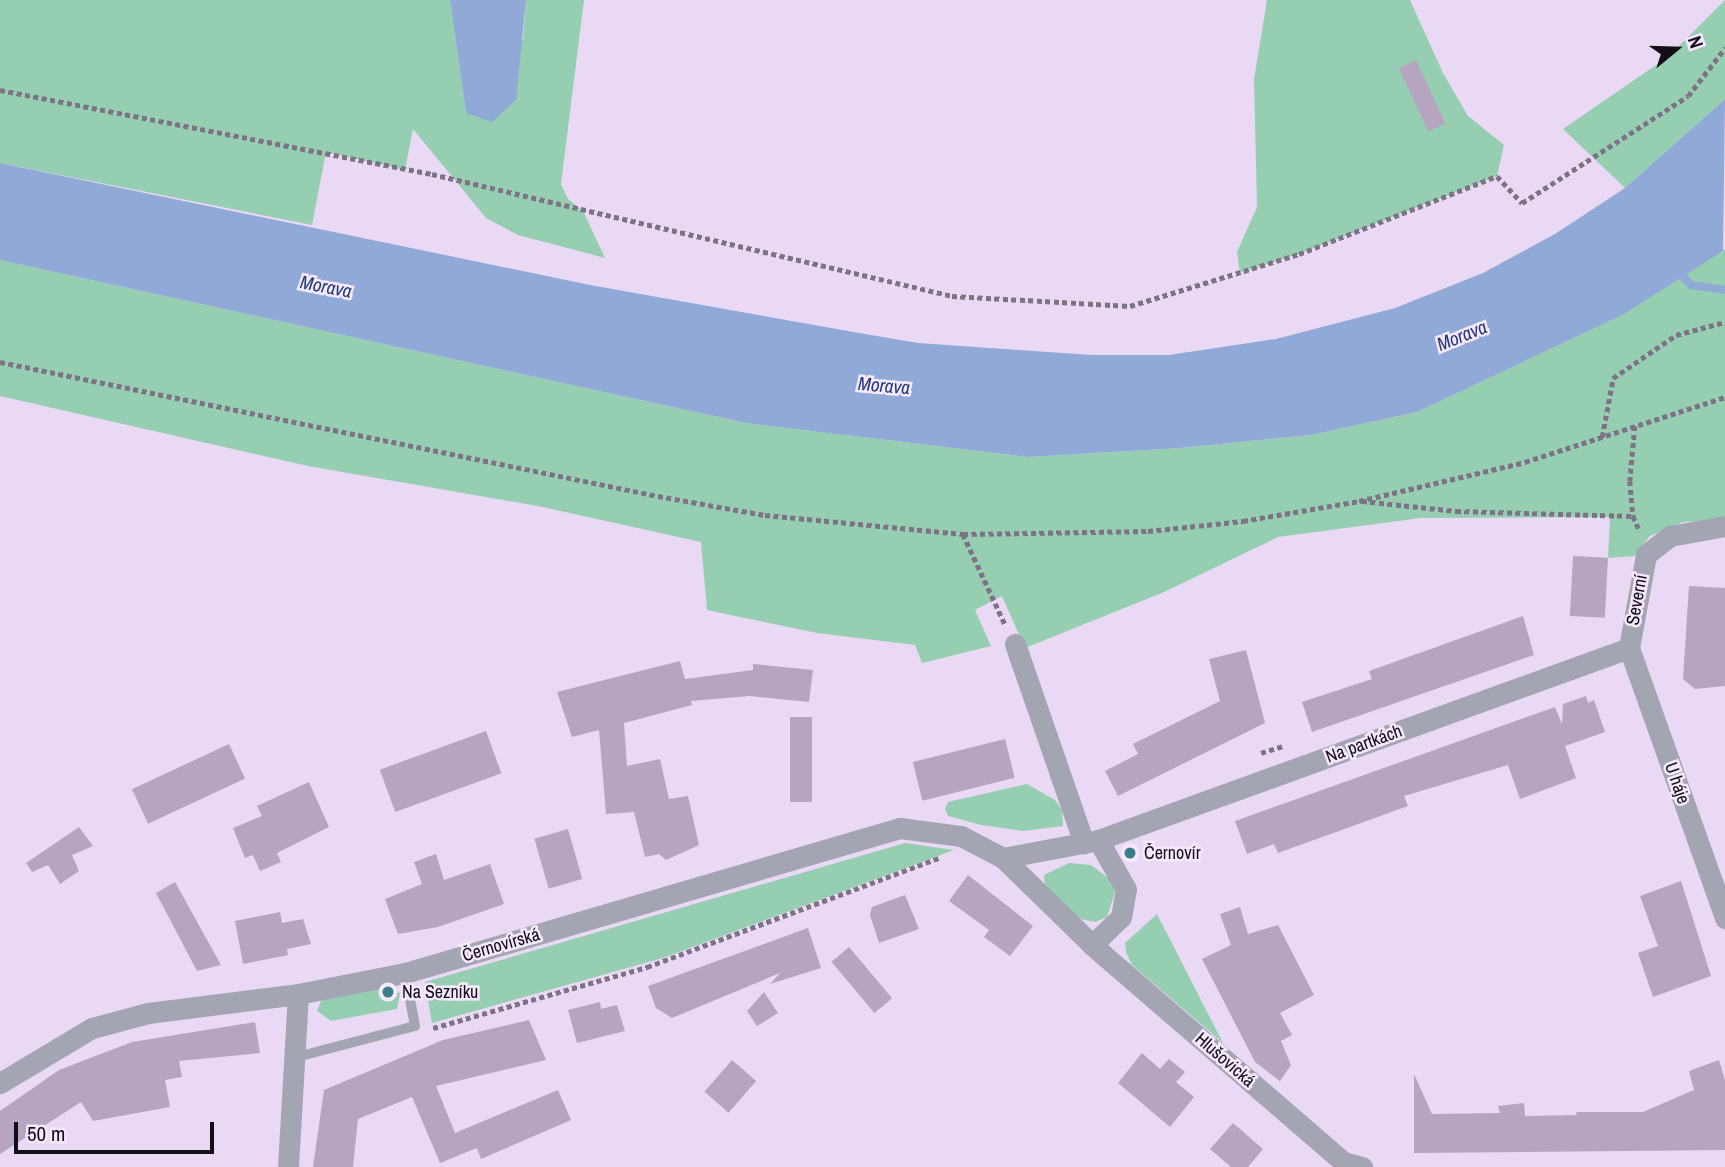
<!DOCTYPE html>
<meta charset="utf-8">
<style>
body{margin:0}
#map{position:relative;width:1725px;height:1167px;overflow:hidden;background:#ead9f5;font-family:"Archivo Narrow",sans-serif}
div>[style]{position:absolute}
.green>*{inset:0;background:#96ceb2}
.water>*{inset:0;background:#91a9d7}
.stream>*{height:8px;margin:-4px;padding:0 4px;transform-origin:4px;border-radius:4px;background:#91a9d7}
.building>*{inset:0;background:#b5a5c0;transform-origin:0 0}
.path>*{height:4.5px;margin-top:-2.25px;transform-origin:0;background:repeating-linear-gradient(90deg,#7e7386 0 5px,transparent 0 8.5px)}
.lane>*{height:10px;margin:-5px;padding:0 5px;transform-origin:5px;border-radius:5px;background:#a3a5b2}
.street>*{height:21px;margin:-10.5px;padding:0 10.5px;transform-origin:10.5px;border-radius:10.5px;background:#a3a5b2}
.dots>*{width:19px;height:19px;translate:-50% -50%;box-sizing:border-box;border:4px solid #f6e8ff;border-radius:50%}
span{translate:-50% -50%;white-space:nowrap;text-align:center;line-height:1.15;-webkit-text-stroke:5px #f6e8ff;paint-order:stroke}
.street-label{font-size:18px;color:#130d17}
.poi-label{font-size:18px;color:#130d17}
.left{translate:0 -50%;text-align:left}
.water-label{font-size:19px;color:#223b74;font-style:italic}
.north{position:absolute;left:1641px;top:14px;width:70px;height:70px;-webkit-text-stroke:5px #f6e8ff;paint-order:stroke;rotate:71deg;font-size:19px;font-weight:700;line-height:28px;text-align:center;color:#130d17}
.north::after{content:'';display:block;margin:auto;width:24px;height:32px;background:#130d17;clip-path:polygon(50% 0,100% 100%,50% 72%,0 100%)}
.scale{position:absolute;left:14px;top:1122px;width:200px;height:32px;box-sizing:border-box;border:4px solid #130d17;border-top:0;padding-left:9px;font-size:21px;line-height:24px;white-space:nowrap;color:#130d17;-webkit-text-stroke:5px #f6e8ff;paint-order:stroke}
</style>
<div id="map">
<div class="green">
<div style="clip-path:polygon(0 0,450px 0,466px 113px,523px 39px,526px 0,584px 0,561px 184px,568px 199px,583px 211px,605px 258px,518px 235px,486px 218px,413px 129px,405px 170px,326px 152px,312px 225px,0 163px)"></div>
<div style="clip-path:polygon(1267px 0,1410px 0,1443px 73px,1468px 116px,1504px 145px,1497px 176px,1299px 254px,1240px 273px,1237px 252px,1257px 207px,1254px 79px)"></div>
<div style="clip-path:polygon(1725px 0,1725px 99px,1625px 188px,1563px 129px,1669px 56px)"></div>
<div style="clip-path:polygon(1725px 249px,1725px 520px,1683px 522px,1650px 536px,1634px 556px,1608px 558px,1610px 517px,1421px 518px,1278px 537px,1164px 592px,1025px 648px,1002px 596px,975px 610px,991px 646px,922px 663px,915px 645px,817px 633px,707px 610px,701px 542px,538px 506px,308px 466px,0 396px,0 260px,746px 423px,1028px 457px,1180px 448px,1311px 435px,1417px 412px,1623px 314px)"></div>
<div style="clip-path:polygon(1027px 784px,1055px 800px,1062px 810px,1063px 826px,1023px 831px,981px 825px,948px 816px,945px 809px,948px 802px)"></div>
<div style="clip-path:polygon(905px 843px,954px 850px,663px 958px,432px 1023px,425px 982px)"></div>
<div style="clip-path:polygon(1069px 863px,1091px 865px,1111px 880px,1115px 892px,1107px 917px,1095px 922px,1081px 919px,1045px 887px,1044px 875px)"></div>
<div style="clip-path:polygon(1157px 914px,1223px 1043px,1132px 965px,1126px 952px,1125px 943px)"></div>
<div style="clip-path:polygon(388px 986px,400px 993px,397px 1009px,331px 1021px,317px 1011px,322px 999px)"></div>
</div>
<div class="water">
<div style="clip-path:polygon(450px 0,526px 0,516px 100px,492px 122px,466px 113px)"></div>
<div style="clip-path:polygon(1725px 99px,1723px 251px,1624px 314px,1417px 412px,1311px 435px,1180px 448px,1028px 457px,746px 423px,0 260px,0 163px,590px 285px,865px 334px,918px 343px,1092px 355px,1169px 355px,1276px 339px,1395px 308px,1483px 273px,1555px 234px,1625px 188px)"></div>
</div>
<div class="stream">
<div style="left:1676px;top:269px;width:22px;rotate:47deg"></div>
<div style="left:1691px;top:285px;width:34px;rotate:8deg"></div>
</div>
<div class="building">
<div style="left:1416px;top:60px;width:70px;height:19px;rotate:65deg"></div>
<div style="left:1573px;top:556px;width:35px;height:60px;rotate:3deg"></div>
<div style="clip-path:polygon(1689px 586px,1725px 588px,1725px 686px,1695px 689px,1683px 679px)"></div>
<div style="clip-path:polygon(1523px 616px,1534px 655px,1312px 732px,1302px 702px,1372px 679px,1369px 671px)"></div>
<div style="clip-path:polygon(1246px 650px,1265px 723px,1118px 796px,1105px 771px,1138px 754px,1133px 744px,1220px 701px,1209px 659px)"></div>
<div style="clip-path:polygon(680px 661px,685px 679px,753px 670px,753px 664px,813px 670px,809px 702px,750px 696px,691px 701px,692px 705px,624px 723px,627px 766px,660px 759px,669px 799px,688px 796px,699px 845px,666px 860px,659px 854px,645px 857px,634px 812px,606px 814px,599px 730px,572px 737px,557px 692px)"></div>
<div style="clip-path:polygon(1586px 696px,1588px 703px,1594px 700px,1605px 732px,1565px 746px,1576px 778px,1520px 799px,1508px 765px,1404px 796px,1408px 806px,1278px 853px,1274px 844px,1247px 854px,1235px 821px,1555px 707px,1562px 724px,1563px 704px)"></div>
<div style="left:790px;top:717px;width:22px;height:85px"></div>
<div style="left:486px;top:731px;width:45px;height:113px;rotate:70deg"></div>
<div style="left:1005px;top:739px;width:40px;height:95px;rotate:76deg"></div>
<div style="left:229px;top:744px;width:38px;height:107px;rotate:65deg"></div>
<div style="clip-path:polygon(309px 782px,329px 827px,277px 853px,281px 862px,260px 871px,253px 855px,245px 858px,233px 828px,262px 816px,257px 806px)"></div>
<div style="clip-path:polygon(79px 827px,93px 846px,72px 855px,79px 871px,60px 884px,48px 865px,32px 872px,26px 863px)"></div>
<div style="left:568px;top:829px;width:52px;height:35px;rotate:74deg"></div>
<div style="clip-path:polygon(436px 854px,444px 880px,490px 864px,504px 904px,438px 927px,398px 934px,385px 899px,422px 884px,414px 862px)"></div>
<div style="clip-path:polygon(968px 875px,1033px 926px,1010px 956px,984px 937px,989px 930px,949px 901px)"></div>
<div style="clip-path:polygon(1681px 881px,1711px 976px,1653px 997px,1638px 953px,1658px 946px,1640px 896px)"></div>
<div style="clip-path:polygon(175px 882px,221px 965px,197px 971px,156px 893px)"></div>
<div style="clip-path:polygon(905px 895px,919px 929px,879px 943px,870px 915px,872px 907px)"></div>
<div style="clip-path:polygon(1240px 907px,1248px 934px,1278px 925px,1314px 995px,1280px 1013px,1292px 1035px,1281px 1041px,1291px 1065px,1280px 1081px,1255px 1062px,1202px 959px,1231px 945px,1220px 914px)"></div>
<div style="clip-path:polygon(280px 912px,282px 923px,303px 919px,311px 944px,287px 949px,288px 955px,243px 964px,235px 921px)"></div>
<div style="clip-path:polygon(808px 928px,821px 968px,770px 984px,780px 973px,672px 1018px,656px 1008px,648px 986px)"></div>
<div style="left:849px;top:947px;width:67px;height:23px;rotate:50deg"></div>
<div style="clip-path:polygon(764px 992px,778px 1013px,757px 1026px,747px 1011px)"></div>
<div style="clip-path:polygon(600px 1002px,601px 1009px,617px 1005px,625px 1031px,577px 1043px,568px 1010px)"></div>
<div style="clip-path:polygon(529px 1020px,546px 1060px,436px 1086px,455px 1133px,558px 1090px,571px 1120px,481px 1159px,477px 1148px,440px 1163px,412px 1097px,358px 1119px,353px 1167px,313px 1167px,324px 1090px,443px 1040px)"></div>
<div style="clip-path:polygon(255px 1022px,260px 1053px,179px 1061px,182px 1077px,165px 1080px,170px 1107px,93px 1121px,81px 1102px,0 1154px,0 1111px,59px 1070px,132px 1042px)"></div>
<div style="clip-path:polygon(1142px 1053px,1160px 1069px,1169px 1059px,1185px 1072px,1176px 1082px,1194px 1097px,1170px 1127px,1118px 1083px)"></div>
<div style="left:732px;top:1060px;width:32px;height:42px;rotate:41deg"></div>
<div style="clip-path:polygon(1719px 1060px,1725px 1080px,1725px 1150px,1414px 1153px,1414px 1074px,1432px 1114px,1500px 1113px,1498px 1106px,1524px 1103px,1525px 1116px,1577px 1115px,1576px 1112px,1643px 1112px,1694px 1090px,1689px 1071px)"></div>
<div style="clip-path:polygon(1233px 1123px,1263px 1149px,1248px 1167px,1231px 1167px,1210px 1149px)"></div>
</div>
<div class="path">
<div style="left:0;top:90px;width:440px;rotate:11deg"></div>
<div style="left:432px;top:174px;width:534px;rotate:13.2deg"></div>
<div style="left:952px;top:296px;width:178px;rotate:3.2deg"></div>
<div style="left:1130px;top:306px;width:177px;rotate:-17.1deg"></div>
<div style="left:1299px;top:254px;width:213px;rotate:-21.5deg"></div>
<div style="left:1497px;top:176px;width:37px;rotate:47deg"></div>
<div style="left:1522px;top:203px;width:197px;rotate:-32.8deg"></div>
<div style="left:1688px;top:96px;width:61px;rotate:-52.4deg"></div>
<div style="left:0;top:362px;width:672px;rotate:11.51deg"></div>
<div style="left:658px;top:496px;width:109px;rotate:10.1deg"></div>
<div style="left:765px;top:515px;width:199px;rotate:5.5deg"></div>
<div style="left:963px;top:534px;width:185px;rotate:-0.9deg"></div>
<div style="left:1148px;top:531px;width:96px;rotate:-6deg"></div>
<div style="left:1243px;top:521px;width:118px;rotate:-9.8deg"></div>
<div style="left:1359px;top:501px;width:171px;rotate:-13.2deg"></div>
<div style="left:1525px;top:462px;width:210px;rotate:-18deg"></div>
<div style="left:1635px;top:426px;width:55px;rotate:95.2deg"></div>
<div style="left:1630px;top:481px;width:35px;rotate:85deg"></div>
<div style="left:1633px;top:516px;width:17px;rotate:66deg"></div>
<div style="left:1602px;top:437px;width:60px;rotate:-79.4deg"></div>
<div style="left:1613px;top:378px;width:76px;rotate:-34.3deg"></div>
<div style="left:1676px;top:335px;width:51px;rotate:-14.9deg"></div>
<div style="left:1362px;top:501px;width:95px;rotate:6.1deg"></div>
<div style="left:1456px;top:511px;width:177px;rotate:1.6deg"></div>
<div style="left:963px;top:534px;width:99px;rotate:65deg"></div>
<div style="left:1261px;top:753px;width:25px;rotate:-18deg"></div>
<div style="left:433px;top:1028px;width:223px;rotate:-15.9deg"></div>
<div style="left:647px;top:967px;width:312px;rotate:-20.5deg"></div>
</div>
<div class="lane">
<div style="left:293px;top:1058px;width:126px;rotate:-14.7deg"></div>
<div style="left:415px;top:1026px;width:54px;rotate:-100.7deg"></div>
</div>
<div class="street">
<div style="left:1725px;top:526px;width:56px;rotate:169.7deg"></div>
<div style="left:1670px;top:536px;width:31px;rotate:142deg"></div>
<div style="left:1646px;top:555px;width:95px;rotate:100.4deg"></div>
<div style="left:1629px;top:648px;width:287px;rotate:70.4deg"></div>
<div style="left:1015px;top:644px;width:211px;rotate:70.9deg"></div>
<div style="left:1003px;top:858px;width:97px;rotate:-10.7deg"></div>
<div style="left:1098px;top:840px;width:565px;rotate:-19.88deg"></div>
<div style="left:1092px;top:945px;width:40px;rotate:-44deg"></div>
<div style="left:1121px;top:917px;width:28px;rotate:-80deg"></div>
<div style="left:1126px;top:889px;width:56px;rotate:-119.7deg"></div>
<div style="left:0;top:1083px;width:107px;rotate:-30.9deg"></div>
<div style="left:92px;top:1028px;width:58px;rotate:-15deg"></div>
<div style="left:148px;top:1013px;width:151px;rotate:-7.2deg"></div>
<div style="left:298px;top:994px;width:109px;rotate:-11.1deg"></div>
<div style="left:405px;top:973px;width:516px;rotate:-16.33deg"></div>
<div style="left:900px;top:828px;width:62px;rotate:7.5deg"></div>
<div style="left:961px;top:836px;width:47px;rotate:27.6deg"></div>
<div style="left:1003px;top:858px;width:124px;rotate:44.3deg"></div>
<div style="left:1092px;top:945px;width:332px;rotate:40.8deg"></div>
<div style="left:1343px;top:1162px;width:20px;rotate:15deg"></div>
<div style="left:288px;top:1167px;width:173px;rotate:-86.7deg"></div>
</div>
<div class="dots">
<div style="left:1130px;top:853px;background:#387f89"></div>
<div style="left:388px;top:992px;background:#387f89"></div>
</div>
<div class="street-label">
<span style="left:1637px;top:600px;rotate:-80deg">Severní</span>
<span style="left:1364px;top:744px;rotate:-20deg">Na partkách</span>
<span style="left:1677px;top:783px;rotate:71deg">U háje</span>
<span style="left:501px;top:945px;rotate:-16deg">Černovírská</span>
<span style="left:1225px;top:1060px;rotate:41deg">Hlušovická</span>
</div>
<div class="poi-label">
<span class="left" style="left:1144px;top:853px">Černovír</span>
<span class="left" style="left:402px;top:992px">Na Sezníku</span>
</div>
<div class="water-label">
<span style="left:326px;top:287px;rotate:11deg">Morava</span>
<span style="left:1462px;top:336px;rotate:-22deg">Morava</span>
<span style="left:884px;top:386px;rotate:5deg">Morava</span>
</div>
<div class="north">N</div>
<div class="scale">50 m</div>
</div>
